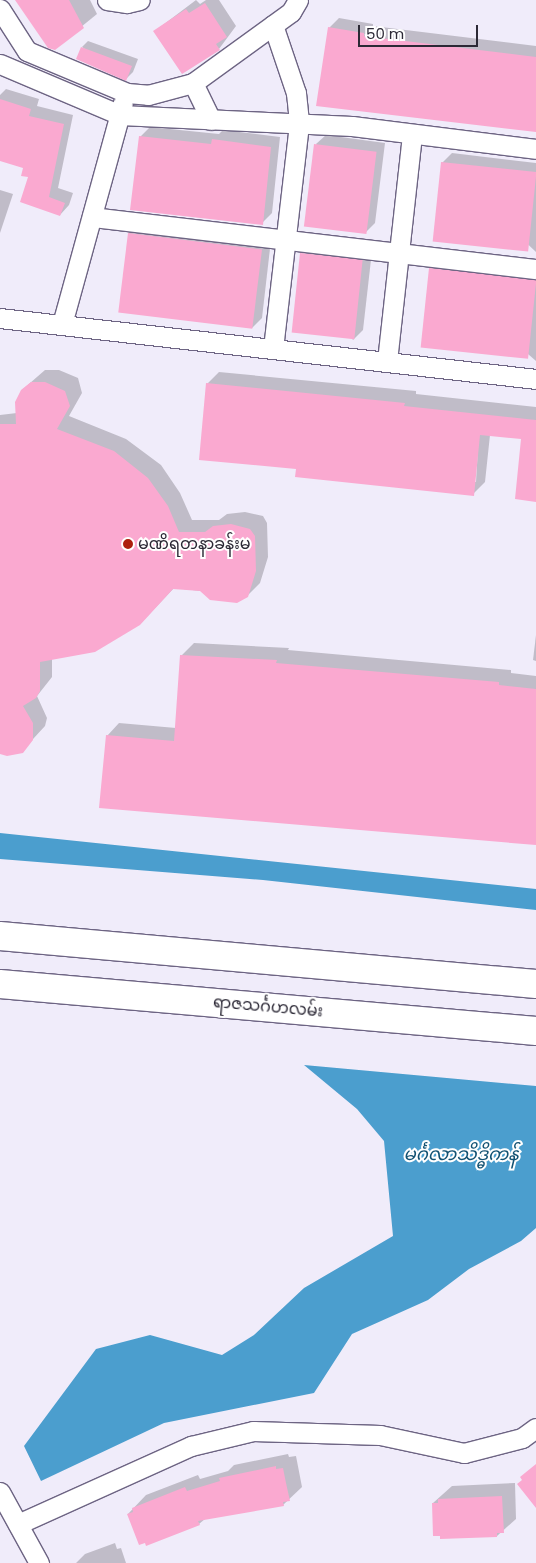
<!DOCTYPE html>
<meta charset="utf-8">
<style>
body{margin:0}
#map{position:relative;width:536px;height:1563px;overflow:hidden;background:#f0ecfa;font-family:Poppins,"Noto Sans Myanmar",sans-serif}
div>[style]{position:absolute}
.water>*{inset:0;background:#4b9ece}
.shadow>*{inset:0;background:#0003}
.building>*{inset:0;background:#faa9d0;transform-origin:0 0}
.roads{filter:drop-shadow(1px 0 #6d6483) drop-shadow(-1px 0 #6d6483) drop-shadow(0 1px #6d6483) drop-shadow(0 -1px #6d6483)}
.minor>*{height:19px;margin:-9.5px;padding:0 9.5px;transform-origin:9.5px;border-radius:9.5px;background:#fff}
.primary>*{height:28px;margin:-14px;padding:0 14px;transform-origin:14px;border-radius:14px;background:#fff}
.dots>*{width:14px;height:14px;translate:-50% -50%;box-sizing:border-box;border:2px solid #fff;border-radius:50%}
span{translate:-50% -50%;white-space:nowrap;text-align:center;line-height:1.15;-webkit-text-stroke:4px #fff;paint-order:stroke}
.poi-label{font-size:16px;color:#2c2936}
.left{translate:0 -50%;text-align:left}
.street-label{font-size:16px;color:#2c2936}
.water-label{font-size:18px;color:#125273;font-style:italic}
.scale{position:absolute;left:358px;top:25px;width:120px;height:22px;box-sizing:border-box;border:2px solid #2c2936;border-top:0;padding-left:6px;font-size:15px;line-height:18px;white-space:nowrap;color:#2c2936;-webkit-text-stroke:4px #fff;paint-order:stroke}
</style>
<div id="map">
<div class="water">
<div style="clip-path:polygon(0 833px,536px 889px,536px 910px,263px 880px,0 859px)"></div>
<div style="clip-path:polygon(304px 1065px,536px 1086px,536px 1228px,521px 1241px,469px 1269px,428px 1300px,352px 1334px,314px 1393px,164px 1423px,41px 1481px,24px 1446px,96px 1349px,150px 1335px,222px 1355px,254px 1335px,304px 1288px,393px 1236px,384px 1141px,357px 1109px)"></div>
</div>
<div class="shadow">
<div style="clip-path:polygon(16px 0,90px 0,97px 14px,54px 49px)"></div>
<div style="clip-path:polygon(196px 0,200px 4px,206px 0,219px 0,236px 26px,219px 49px,155px 31px)"></div>
<div style="clip-path:polygon(339px 18px,373px 24px,373px 26px,536px 46px,536px 130px,329px 28px)"></div>
<div style="clip-path:polygon(88px 41px,138px 59px,133px 72px,126px 79px,82px 47px)"></div>
<div style="clip-path:polygon(6px 89px,39px 99px,37px 106px,73px 115px,58px 188px,73px 193px,69px 205px,60px 215px,25px 167px,0 159px,0 95px)"></div>
<div style="clip-path:polygon(150px 127px,219px 134px,223px 130px,280px 137px,272px 213px,262px 223px,140px 137px)"></div>
<div style="clip-path:polygon(326px 135px,385px 143px,375px 223px,365px 233px,316px 144px)"></div>
<div style="clip-path:polygon(452px 153px,536px 163px,536px 252px,442px 163px)"></div>
<div style="clip-path:polygon(0 190px,13px 194px,0 233px)"></div>
<div style="clip-path:polygon(139px 223px,271px 240px,262px 318px,252px 328px,122px 312px,129px 233px)"></div>
<div style="clip-path:polygon(311px 243px,372px 251px,363px 330px,353px 340px,302px 253px)"></div>
<div style="clip-path:polygon(440px 258px,536px 270px,536px 361px,430px 268px)"></div>
<div style="clip-path:polygon(45px 370px,59px 370px,78px 378px,82px 393px,69px 416px,126px 439px,161px 465px,180px 493px,192px 520px,219px 520px,227px 514px,245px 512px,263px 516px,267px 523px,268px 557px,260px 583px,247px 596px,174px 588px,140px 624px,52px 658px,52px 677px,37px 696px,47px 718px,45px 726px,22px 751px,0 751px,0 415px,17px 413px,22px 390px)"></div>
<div style="clip-path:polygon(evenodd,219px 372px,416px 391px,416px 394px,536px 407px,536px 500px,522px 438px,490px 435px,485px 482px,473px 494px,298px 468px,207px 384px,219px 372px,479px 429px,476px 482px,474px 482px,479px 429px)"></div>
<div style="clip-path:polygon(536px 635px,536px 661px,533px 660px)"></div>
<div style="clip-path:polygon(194px 643px,289px 648px,288px 650px,511px 670px,511px 673px,536px 676px,536px 844px,107px 736px,119px 723px,176px 728px,181px 656px)"></div>
<div style="clip-path:polygon(288px 1454px,289px 1457px,296px 1456px,302px 1487px,283px 1505px,205px 1519px,199px 1524px,128px 1514px,146px 1495px,198px 1475px,200px 1479px,228px 1471px,234px 1465px)"></div>
<div style="clip-path:polygon(515px 1483px,516px 1519px,497px 1536px,433px 1503px,452px 1486px)"></div>
<div style="clip-path:polygon(115px 1543px,117px 1549px,121px 1548px,126px 1563px,76px 1563px,85px 1554px)"></div>
</div>
<div class="building">
<div style="clip-path:polygon(15px 0,69px 0,84px 28px,55px 50px,48px 48px)"></div>
<div style="clip-path:polygon(205px 3px,227px 37px,216px 44px,220px 50px,182px 74px,153px 31px,186px 9px,189px 13px)"></div>
<div style="clip-path:polygon(328px 27px,364px 33px,364px 36px,536px 57px,536px 132px,316px 106px)"></div>
<div style="clip-path:polygon(81px 47px,132px 66px,126px 81px,76px 59px)"></div>
<div style="clip-path:polygon(0 99px,31px 109px,29px 116px,64px 124px,49px 197px,65px 203px,60px 216px,20px 202px,28px 177px,21px 176px,23px 168px,0 161px)"></div>
<div style="clip-path:polygon(139px 136px,211px 144px,212px 139px,271px 147px,263px 225px,130px 210px)"></div>
<div style="left:314px;top:144px;width:63px;height:83px;rotate:7deg"></div>
<div style="left:441px;top:162px;width:96px;height:80px;rotate:6deg"></div>
<div style="left:128px;top:233px;width:135px;height:80px;rotate:7deg"></div>
<div style="left:300px;top:253px;width:63px;height:80px;rotate:6deg"></div>
<div style="left:429px;top:268px;width:108px;height:80px;rotate:6deg"></div>
<div style="clip-path:polygon(31px 382px,45px 382px,65px 391px,70px 406px,57px 429px,114px 451px,148px 478px,168px 506px,179px 532px,205px 532px,213px 526px,231px 524px,250px 529px,255px 536px,256px 571px,248px 597px,237px 603px,210px 600px,200px 591px,173px 589px,140px 625px,95px 652px,40px 662px,40px 691px,36px 698px,23px 706px,33px 723px,33px 740px,23px 753px,7px 756px,0 754px,0 424px,16px 424px,15px 402px,21px 390px)"></div>
<div style="clip-path:polygon(206px 383px,405px 403px,404px 406px,536px 420px,536px 502px,515px 499px,521px 439px,480px 435px,474px 496px,295px 477px,296px 469px,199px 460px)"></div>
<div style="clip-path:polygon(180px 655px,277px 660px,276px 663px,499px 682px,499px 685px,536px 689px,536px 845px,99px 808px,106px 735px,174px 741px)"></div>
<div style="clip-path:polygon(536px 1464px,536px 1508px,517px 1484px,522px 1480px,520px 1477px)"></div>
<div style="clip-path:polygon(276px 1466px,276px 1469px,283px 1468px,286px 1483px,290px 1501px,283px 1502px,284px 1506px,198px 1521px,200px 1525px,146px 1546px,145px 1543px,139px 1545px,127px 1514px,133px 1512px,132px 1508px,185px 1487px,187px 1491px,220px 1481px,219px 1478px)"></div>
<div style="clip-path:polygon(502px 1496px,504px 1533px,497px 1533px,497px 1537px,440px 1539px,440px 1536px,433px 1536px,432px 1503px,438px 1503px,438px 1499px)"></div>
</div>
<div class="roads">
<div class="minor">
<div style="left:107px;top:0;width:20px;rotate:9deg"></div>
<div style="left:127px;top:3px;width:13px;rotate:-13deg"></div>
<div style="left:0;top:9px;width:50px;rotate:57.3deg"></div>
<div style="left:27px;top:51px;width:108px;rotate:22.8deg"></div>
<div style="left:127px;top:93px;width:21px;rotate:5deg"></div>
<div style="left:148px;top:95px;width:47px;rotate:-14.9deg"></div>
<div style="left:193px;top:83px;width:121px;rotate:-35.9deg"></div>
<div style="left:291px;top:12px;width:14px;rotate:-60deg"></div>
<div style="left:273px;top:25px;width:72px;rotate:71.3deg"></div>
<div style="left:296px;top:93px;width:31px;rotate:84deg"></div>
<div style="left:299px;top:124px;width:226px;rotate:96.6deg"></div>
<div style="left:0;top:64px;width:130px;rotate:23deg"></div>
<div style="left:120px;top:115px;width:232px;rotate:2.7deg"></div>
<div style="left:352px;top:126px;width:185px;rotate:7.1deg"></div>
<div style="left:193px;top:83px;width:41px;rotate:64.1deg"></div>
<div style="left:92px;top:217px;width:447px;rotate:6.7deg"></div>
<div style="left:0;top:318px;width:539px;rotate:6.49deg"></div>
<div style="left:62px;top:324px;width:229px;rotate:-74.6deg"></div>
<div style="left:387px;top:361px;width:228px;rotate:-83.7deg"></div>
<div style="left:0;top:1492px;width:81px;rotate:61.2deg"></div>
<div style="left:18px;top:1524px;width:190px;rotate:-24.3deg"></div>
<div style="left:191px;top:1446px;width:64px;rotate:-13.6deg"></div>
<div style="left:253px;top:1431px;width:127px;rotate:1.8deg"></div>
<div style="left:380px;top:1435px;width:86px;rotate:12.1deg"></div>
<div style="left:464px;top:1453px;width:60px;rotate:-14.5deg"></div>
<div style="left:522px;top:1438px;width:17px;rotate:-36deg"></div>
</div>
<div class="primary">
<div style="left:0;top:936px;width:538px;rotate:5.12deg"></div>
<div style="left:0;top:984px;width:538px;rotate:5.01deg"></div>
</div>
</div>
<div class="dots">
<div style="left:128px;top:544px;background:#ad1e0e"></div>
</div>
<div class="poi-label">
<span class="left" style="left:138px;top:544px">မဏိရတနာခန်းမ</span>
</div>
<div class="street-label">
<span style="left:268px;top:1007px;rotate:5deg">ရာဇသင်္ဂဟလမ်း</span>
</div>
<div class="water-label">
<span style="left:461px;top:1154px">မင်္ဂလာသိဒ္ဓိကန်</span>
</div>
<div class="scale">50 m</div>
</div>
